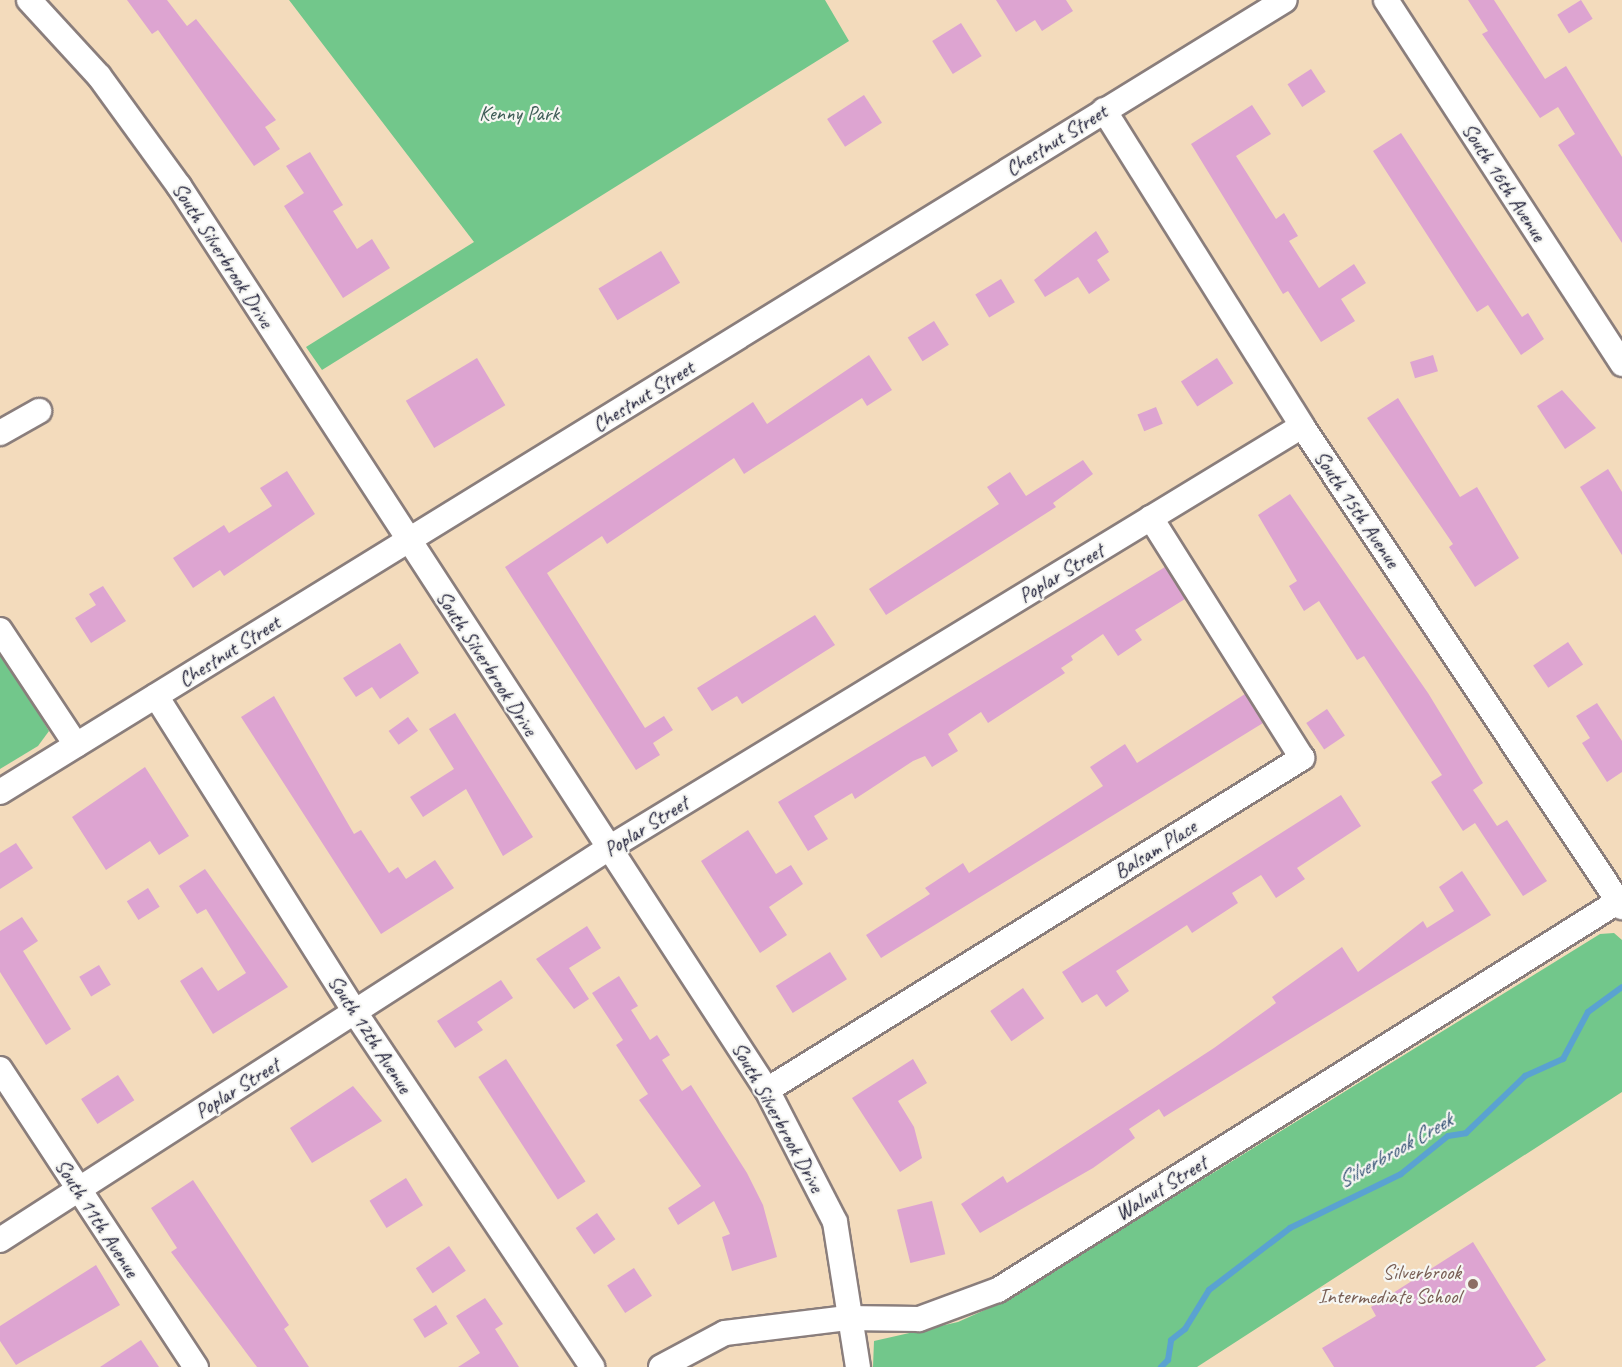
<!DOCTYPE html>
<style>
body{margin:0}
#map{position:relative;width:1622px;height:1367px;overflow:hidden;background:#f3dbbc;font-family:Caveat,sans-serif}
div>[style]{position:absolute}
.green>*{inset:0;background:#72c78b}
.stream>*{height:6px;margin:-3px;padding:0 3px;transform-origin:3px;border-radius:3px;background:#5aa2d1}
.building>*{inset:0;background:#dda4d1;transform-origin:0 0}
.roads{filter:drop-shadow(2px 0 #8a7e7c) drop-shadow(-2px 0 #8a7e7c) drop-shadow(0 2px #8a7e7c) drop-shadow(0 -2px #8a7e7c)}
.street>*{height:24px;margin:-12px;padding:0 12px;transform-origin:12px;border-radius:12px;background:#fff}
.dots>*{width:16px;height:16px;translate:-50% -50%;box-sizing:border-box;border:3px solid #f6f6f2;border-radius:50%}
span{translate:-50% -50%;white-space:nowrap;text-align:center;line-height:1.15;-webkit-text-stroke:4.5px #f6f6f2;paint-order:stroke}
.park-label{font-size:21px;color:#3e5c57}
.street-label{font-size:21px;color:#22223b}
.education-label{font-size:21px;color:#785e54}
.right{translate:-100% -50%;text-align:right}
.water-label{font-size:22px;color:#385577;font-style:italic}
</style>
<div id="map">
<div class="green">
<div style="clip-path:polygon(289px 0,825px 0,849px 41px,322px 370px,306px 347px,474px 242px)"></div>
<div style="clip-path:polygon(0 649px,49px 731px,38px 746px,0 769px)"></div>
<div style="clip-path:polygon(1614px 933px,1622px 940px,1622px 1092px,1197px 1367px,873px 1367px,874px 1341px,958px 1322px,1007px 1300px,1600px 934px)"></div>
</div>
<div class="stream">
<div style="left:1161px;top:1367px;width:10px;rotate:-45deg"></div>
<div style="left:1168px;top:1360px;width:20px;rotate:-81deg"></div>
<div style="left:1171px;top:1340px;width:18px;rotate:-38deg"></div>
<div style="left:1185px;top:1329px;width:46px;rotate:-58.4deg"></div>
<div style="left:1209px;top:1290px;width:102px;rotate:-37.4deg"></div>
<div style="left:1290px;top:1228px;width:123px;rotate:-25.9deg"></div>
<div style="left:1401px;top:1174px;width:60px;rotate:-39deg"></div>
<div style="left:1448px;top:1136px;width:18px;rotate:-9deg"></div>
<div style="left:1466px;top:1133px;width:82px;rotate:-44deg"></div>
<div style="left:1525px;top:1076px;width:42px;rotate:-24.1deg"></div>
<div style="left:1563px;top:1059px;width:53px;rotate:-62deg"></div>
<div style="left:1588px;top:1012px;width:42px;rotate:-36.3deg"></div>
</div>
<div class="building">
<div style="clip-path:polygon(127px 0,167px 0,187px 26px,196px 19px,276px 120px,265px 127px,280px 149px,254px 166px,158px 30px,152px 34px)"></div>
<div style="clip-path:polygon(996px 0,1066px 0,1073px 11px,1042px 31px,1035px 20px,1016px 32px)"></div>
<div style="clip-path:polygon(1468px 0,1494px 0,1545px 79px,1566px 66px,1622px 157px,1622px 243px,1558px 145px,1575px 134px,1558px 107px,1540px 118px,1482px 34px,1488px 31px)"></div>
<div style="left:1581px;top:0;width:22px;height:28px;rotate:58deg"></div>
<div style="left:961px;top:23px;width:39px;height:34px;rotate:58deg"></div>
<div style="left:1311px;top:69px;width:27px;height:28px;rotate:57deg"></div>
<div style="left:864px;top:95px;width:33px;height:44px;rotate:57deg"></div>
<div style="clip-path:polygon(1252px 105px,1271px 134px,1236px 156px,1276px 219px,1284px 213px,1298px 236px,1289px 241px,1319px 288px,1354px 264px,1366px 283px,1341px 299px,1355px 321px,1321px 342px,1288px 291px,1283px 294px,1191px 144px)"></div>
<div style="clip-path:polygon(1401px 133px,1522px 317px,1528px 313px,1544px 339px,1521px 355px,1488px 305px,1477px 312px,1373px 151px)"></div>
<div style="clip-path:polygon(310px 152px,343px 205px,333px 211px,357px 249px,372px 239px,390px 268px,343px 298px,284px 206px,304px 193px,286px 166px)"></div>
<div style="clip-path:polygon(1096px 231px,1109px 252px,1097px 260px,1110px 280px,1089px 294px,1078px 277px,1045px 297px,1034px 280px)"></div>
<div style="left:661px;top:251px;width:37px;height:73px;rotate:59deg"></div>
<div style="left:1001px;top:279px;width:27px;height:30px;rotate:59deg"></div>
<div style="left:934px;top:321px;width:28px;height:31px;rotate:58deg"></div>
<div style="clip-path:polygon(869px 355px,892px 390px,867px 406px,862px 398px,744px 474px,734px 458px,607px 544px,602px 536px,547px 573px,645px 728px,664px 716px,673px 730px,653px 743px,660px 755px,636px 770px,505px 567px,753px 402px,767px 424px)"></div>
<div style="left:1433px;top:355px;width:17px;height:24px;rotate:73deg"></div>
<div style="left:477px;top:358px;width:55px;height:83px;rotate:59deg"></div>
<div style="left:1217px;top:358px;width:30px;height:43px;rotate:57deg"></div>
<div style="clip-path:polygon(1562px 390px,1596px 428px,1565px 449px,1537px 406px)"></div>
<div style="clip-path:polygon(1398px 398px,1460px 497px,1477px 487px,1519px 558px,1475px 587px,1449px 547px,1453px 544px,1367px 418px)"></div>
<div style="left:1156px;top:407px;width:18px;height:20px;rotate:68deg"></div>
<div style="clip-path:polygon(1083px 460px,1093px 474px,1053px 503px,1056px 507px,886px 615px,869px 589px,999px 504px,987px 487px,1010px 472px,1026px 496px)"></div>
<div style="clip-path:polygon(1608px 469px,1622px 492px,1622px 555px,1580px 487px)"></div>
<div style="clip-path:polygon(287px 471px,315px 514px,224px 576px,220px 570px,193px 588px,173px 558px,224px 525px,229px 533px,272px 506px,260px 488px)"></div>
<div style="clip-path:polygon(1290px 494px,1428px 693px,1483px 783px,1473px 790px,1497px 826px,1507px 820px,1547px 881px,1523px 896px,1475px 823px,1463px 831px,1431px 782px,1442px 775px,1364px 656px,1357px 660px,1319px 601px,1304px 611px,1289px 586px,1297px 581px,1258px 515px)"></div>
<div style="clip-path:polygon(1165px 567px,1185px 599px,1135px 630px,1142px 640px,1118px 656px,1103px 634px,1071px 656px,1073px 660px,1061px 668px,1065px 673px,988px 723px,981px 712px,948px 734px,958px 751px,932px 767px,925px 756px,913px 761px,855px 799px,852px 793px,814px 816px,828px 839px,808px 851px,778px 802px)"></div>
<div style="clip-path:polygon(103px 586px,126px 621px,91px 643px,75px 618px,96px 605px,89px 594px)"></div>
<div style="clip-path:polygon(815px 615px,835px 645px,742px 704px,737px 696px,712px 711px,697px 688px)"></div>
<div style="left:1568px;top:642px;width:27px;height:42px;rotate:56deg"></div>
<div style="clip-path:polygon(400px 643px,419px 673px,380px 699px,372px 687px,356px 697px,343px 678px)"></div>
<div style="clip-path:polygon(1245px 694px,1263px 723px,881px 958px,866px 935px,930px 894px,925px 888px,963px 863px,969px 873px,1103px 786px,1090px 767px,1125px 744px,1137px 763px)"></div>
<div style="clip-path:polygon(274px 696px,354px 834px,361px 830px,389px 873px,398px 867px,406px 879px,435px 860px,454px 888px,381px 934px,241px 717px)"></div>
<div style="clip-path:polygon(1597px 703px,1622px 741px,1622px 772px,1607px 782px,1582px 743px,1590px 738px,1576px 716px)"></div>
<div style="left:1327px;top:709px;width:32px;height:25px;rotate:56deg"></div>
<div style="clip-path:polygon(455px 713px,533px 837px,503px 856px,466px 789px,423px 817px,410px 797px,454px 769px,429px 729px)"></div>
<div style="left:408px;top:717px;width:17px;height:24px;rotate:54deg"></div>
<div style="clip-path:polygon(145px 767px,189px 836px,159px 855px,150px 841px,106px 870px,72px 817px)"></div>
<div style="clip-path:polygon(1341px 795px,1361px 826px,1297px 868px,1305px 879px,1276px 898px,1261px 875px,1232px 893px,1238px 903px,1192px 933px,1187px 925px,1116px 971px,1129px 991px,1106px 1007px,1097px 994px,1082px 1003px,1062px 972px)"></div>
<div style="clip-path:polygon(748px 830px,776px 874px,791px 865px,803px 884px,769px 907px,787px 935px,760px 953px,701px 861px)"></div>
<div style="clip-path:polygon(16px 843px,33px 868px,0 889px,0 853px)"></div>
<div style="clip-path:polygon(205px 869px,288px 987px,213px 1034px,180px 981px,202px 967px,218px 991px,246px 973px,206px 909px,197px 914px,179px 886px)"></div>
<div style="clip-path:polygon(1462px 871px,1491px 915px,1164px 1117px,1159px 1109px,1129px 1129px,1135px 1138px,1093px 1168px,980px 1233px,961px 1204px,1003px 1176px,1007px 1183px,1214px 1048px,1276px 1003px,1272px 997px,1342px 947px,1358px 972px,1423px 921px,1427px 928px,1454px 911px,1439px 887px)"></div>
<div style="left:148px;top:888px;width:22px;height:25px;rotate:58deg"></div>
<div style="clip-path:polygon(22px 917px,38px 941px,23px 951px,71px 1029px,46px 1045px,0 972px,0 931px)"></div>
<div style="clip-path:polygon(587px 926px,601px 948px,569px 968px,589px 999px,574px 1009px,536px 959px)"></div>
<div style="left:830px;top:952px;width:32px;height:64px;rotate:58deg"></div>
<div style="left:99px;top:965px;width:23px;height:23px;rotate:59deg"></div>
<div style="clip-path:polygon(619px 976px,638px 1006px,631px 1010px,650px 1040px,657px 1035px,670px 1055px,662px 1060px,682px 1091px,691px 1085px,747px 1173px,763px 1205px,777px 1257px,732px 1271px,722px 1237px,730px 1234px,714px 1201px,678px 1225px,668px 1208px,701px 1186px,639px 1100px,648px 1094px,616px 1045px,623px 1040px,592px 993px)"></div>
<div style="clip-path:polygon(501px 980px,513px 998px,477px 1022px,483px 1030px,455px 1048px,437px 1021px)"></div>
<div style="left:1023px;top:988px;width:37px;height:40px;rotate:55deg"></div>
<div style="left:506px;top:1059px;width:146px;height:33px;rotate:57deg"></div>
<div style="clip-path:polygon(913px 1059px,927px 1083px,898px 1101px,914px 1127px,922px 1158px,900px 1172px,852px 1098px)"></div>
<div style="left:118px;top:1075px;width:30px;height:44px;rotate:57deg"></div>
<div style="clip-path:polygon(353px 1086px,382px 1121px,312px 1163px,290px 1128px)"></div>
<div style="left:406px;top:1178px;width:32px;height:43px;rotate:58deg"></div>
<div style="clip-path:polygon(193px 1180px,289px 1325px,284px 1329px,309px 1367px,257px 1367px,171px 1252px,177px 1248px,151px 1208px)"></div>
<div style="left:932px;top:1201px;width:55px;height:36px;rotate:76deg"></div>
<div style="left:597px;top:1213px;width:32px;height:26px;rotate:55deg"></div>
<div style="clip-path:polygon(1473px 1242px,1546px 1360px,1535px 1367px,1334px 1367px,1322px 1348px,1376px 1316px,1371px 1307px)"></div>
<div style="left:449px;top:1246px;width:30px;height:40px;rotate:56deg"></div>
<div style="clip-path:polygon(96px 1265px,120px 1305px,16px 1365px,0 1341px,0 1326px)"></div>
<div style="left:634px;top:1268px;width:33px;height:32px;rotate:57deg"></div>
<div style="clip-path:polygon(485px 1298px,503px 1324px,495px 1329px,519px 1367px,458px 1367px,480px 1353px,456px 1316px)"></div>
<div style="left:436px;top:1305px;width:22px;height:27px;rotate:58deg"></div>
<div style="clip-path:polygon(141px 1340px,159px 1367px,100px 1367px)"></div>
</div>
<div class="roads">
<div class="street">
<div style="left:29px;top:0;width:103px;rotate:47.4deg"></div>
<div style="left:99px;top:76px;width:136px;rotate:54deg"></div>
<div style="left:179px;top:186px;width:1078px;rotate:56.96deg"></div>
<div style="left:767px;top:1090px;width:148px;rotate:62.7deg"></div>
<div style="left:835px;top:1222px;width:147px;rotate:81deg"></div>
<div style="left:1386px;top:0;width:434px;rotate:57deg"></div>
<div style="left:1104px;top:110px;width:373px;rotate:57.9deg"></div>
<div style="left:1302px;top:426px;width:578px;rotate:56.36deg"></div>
<div style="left:0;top:433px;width:45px;rotate:-29.4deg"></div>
<div style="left:0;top:630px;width:138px;rotate:56.5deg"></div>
<div style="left:156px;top:696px;width:376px;rotate:57.8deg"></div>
<div style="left:356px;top:1014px;width:425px;rotate:56.2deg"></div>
<div style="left:0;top:792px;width:1509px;rotate:-31.65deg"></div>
<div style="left:0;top:1069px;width:357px;rotate:56.7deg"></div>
<div style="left:767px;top:1090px;width:630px;rotate:-31.82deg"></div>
<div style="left:1302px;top:758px;width:284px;rotate:-122.2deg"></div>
<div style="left:0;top:1240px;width:724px;rotate:-32.77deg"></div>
<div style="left:609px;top:848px;width:811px;rotate:-31.34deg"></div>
<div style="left:661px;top:1367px;width:72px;rotate:-28deg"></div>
<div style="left:725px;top:1333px;width:123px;rotate:-7deg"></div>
<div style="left:847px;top:1318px;width:72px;rotate:0.8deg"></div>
<div style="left:919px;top:1319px;width:84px;rotate:-20.2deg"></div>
<div style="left:998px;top:1290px;width:736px;rotate:-32.07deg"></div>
</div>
</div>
<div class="dots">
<div style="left:1473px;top:1284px;background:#8d6e63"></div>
</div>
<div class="park-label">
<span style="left:519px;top:113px">Kenny Park</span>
</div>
<div class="street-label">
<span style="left:1056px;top:140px;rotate:-32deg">Chestnut Street</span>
<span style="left:1504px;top:182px;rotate:57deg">South 16th Avenue</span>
<span style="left:223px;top:255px;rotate:57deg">South Silverbrook Drive</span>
<span style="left:643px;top:396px;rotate:-32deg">Chestnut Street</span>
<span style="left:1357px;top:509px;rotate:56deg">South 15th Avenue</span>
<span style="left:1061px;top:573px;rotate:-31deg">Poplar Street</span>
<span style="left:229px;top:651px;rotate:-32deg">Chestnut Street</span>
<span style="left:487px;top:663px;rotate:57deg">South Silverbrook Drive</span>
<span style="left:646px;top:826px;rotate:-32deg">Poplar Street</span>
<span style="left:1155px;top:849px;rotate:-32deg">Balsam Place</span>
<span style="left:370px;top:1034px;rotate:57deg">South 12th Avenue</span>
<span style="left:237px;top:1088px;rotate:-32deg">Poplar Street</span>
<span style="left:778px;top:1117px;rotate:61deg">South Silverbrook Drive</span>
<span style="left:1161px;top:1188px;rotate:-32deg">Walnut Street</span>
<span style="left:97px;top:1218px;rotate:57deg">South 11th Avenue</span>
</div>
<div class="education-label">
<span class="right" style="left:1461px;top:1284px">Silverbrook<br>Intermediate School</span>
</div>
<div class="water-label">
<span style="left:1395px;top:1151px;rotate:-30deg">Silverbrook Creek</span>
</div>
</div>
